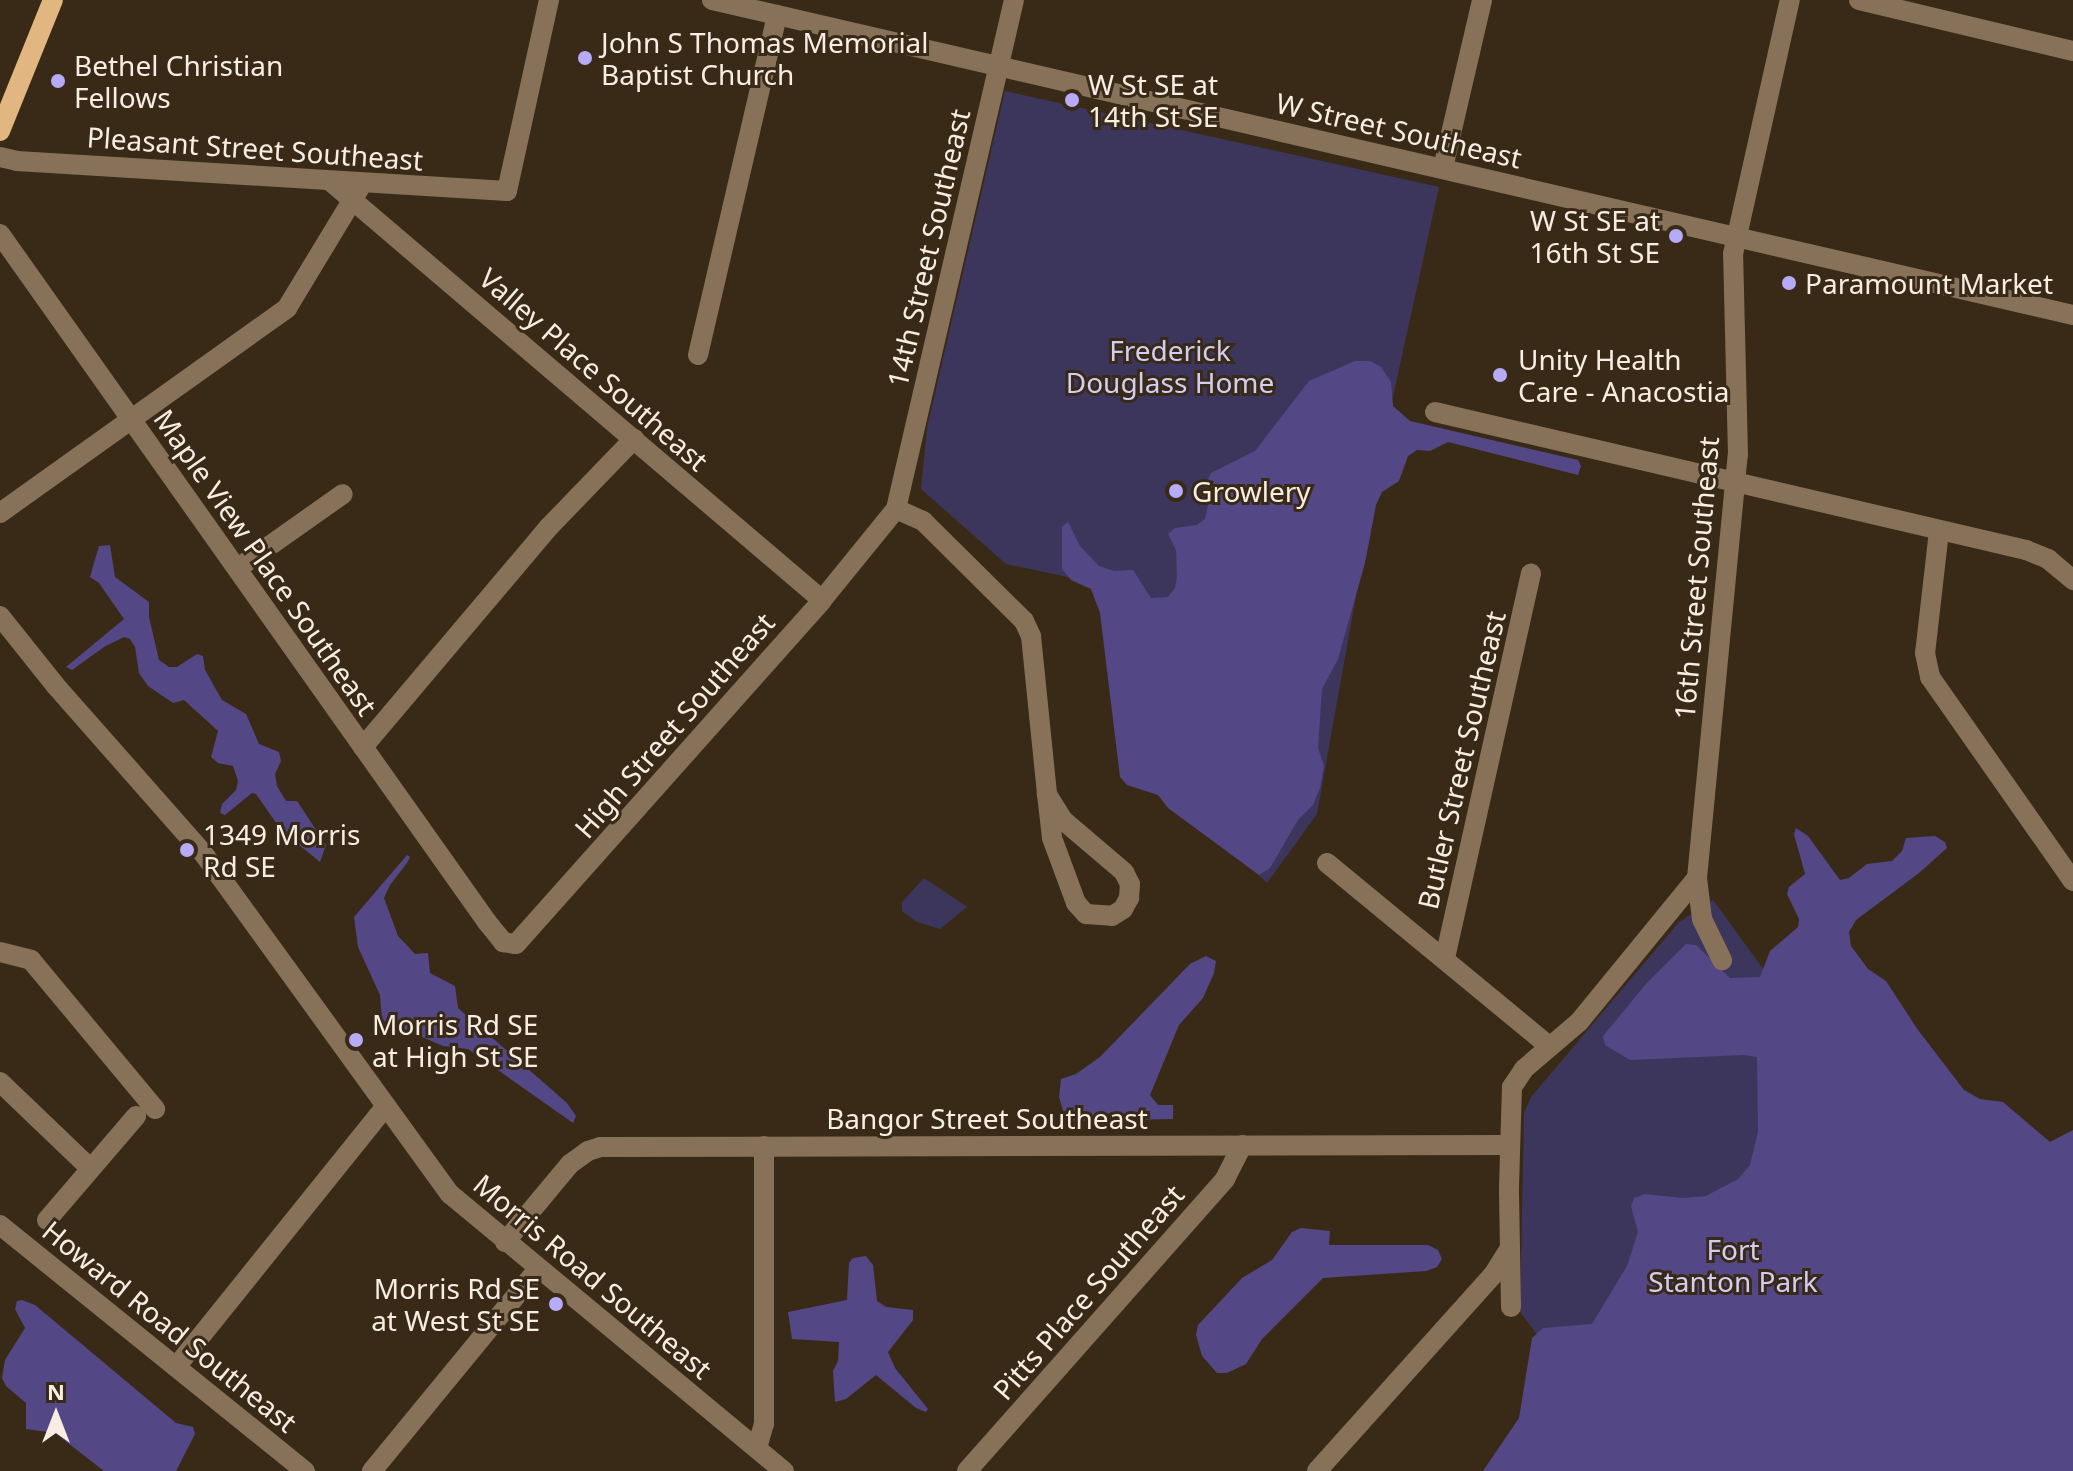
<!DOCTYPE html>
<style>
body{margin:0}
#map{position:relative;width:2073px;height:1471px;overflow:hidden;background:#392a18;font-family:"Noto Sans",sans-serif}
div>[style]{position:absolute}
.green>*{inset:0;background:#3d365c}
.forest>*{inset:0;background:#544786}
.minor>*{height:20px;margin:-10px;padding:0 10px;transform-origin:10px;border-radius:10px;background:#877259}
.major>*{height:20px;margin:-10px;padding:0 10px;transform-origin:10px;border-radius:10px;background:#e2b681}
.dots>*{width:22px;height:22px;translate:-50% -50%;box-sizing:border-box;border:4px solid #392a18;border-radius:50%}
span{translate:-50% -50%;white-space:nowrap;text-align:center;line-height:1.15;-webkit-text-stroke:6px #392a18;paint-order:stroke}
.poi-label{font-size:28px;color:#f7ede2}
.left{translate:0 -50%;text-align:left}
.right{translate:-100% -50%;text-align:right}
.street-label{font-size:28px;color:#f7ede2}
.park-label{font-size:28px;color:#d2cdf3}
.north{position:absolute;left:16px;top:1375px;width:80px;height:80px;-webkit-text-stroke:6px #392a18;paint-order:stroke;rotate:0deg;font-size:22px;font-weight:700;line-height:32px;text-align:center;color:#f7ede2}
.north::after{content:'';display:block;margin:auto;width:28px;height:36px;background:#f7ede2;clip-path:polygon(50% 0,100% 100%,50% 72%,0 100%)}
</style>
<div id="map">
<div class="green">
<div style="clip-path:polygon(1005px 91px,1439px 187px,1385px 433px,1317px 814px,1267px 883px,1148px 771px,1115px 587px,1006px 564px,921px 489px,927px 428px)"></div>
<div style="clip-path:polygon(924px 878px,967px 907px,940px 929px,917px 922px,902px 911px,902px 902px)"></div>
<div style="clip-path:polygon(1713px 900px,1998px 1291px,2073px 1471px,1620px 1445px,1520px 1312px,1524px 1113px,1531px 1097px,1679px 922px)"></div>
</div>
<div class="forest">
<div style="clip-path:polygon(1355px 361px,1370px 361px,1381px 367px,1391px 382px,1393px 406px,1410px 421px,1578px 460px,1581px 466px,1578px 475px,1448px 442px,1430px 451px,1417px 450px,1408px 456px,1399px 481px,1382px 492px,1376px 505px,1365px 563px,1338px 659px,1322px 689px,1318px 748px,1324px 766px,1320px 788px,1313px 805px,1298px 820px,1270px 868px,1259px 875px,1168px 808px,1158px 795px,1127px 785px,1120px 777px,1100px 613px,1091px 589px,1071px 580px,1062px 569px,1062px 527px,1068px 522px,1080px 546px,1099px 566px,1114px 571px,1133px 570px,1151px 598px,1168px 597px,1175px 588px,1177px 576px,1176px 550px,1168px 534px,1175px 528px,1197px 525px,1205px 519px,1209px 501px,1205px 486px,1211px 473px,1255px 451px,1309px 381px)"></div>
<div style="clip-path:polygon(110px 545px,115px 577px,149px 602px,149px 617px,159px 660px,169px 667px,177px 667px,197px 654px,203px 656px,205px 670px,222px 700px,246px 714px,259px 744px,279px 752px,281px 761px,275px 774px,277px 786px,286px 801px,297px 801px,326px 845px,320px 862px,281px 830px,256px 794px,252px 793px,225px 815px,220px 813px,222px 804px,236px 790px,238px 781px,233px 766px,218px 763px,211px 757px,218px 731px,184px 700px,173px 703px,148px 686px,139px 673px,135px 647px,130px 639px,124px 637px,104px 647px,72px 670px,66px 667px,124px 619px,99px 583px,90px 577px,99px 546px)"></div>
<div style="clip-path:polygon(1796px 828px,1808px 836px,1840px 880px,1849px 878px,1867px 864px,1892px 861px,1902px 851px,1906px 838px,1935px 836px,1945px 842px,1947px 848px,1919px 873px,1856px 920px,1849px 932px,1851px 946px,1868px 969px,1886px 981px,1918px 1030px,1964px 1090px,1980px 1099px,2003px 1102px,2050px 1142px,2073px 1130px,2073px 1471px,1483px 1471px,1519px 1418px,1532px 1338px,1543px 1328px,1592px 1324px,1627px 1266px,1638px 1232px,1631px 1206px,1634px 1198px,1645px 1194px,1683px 1198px,1706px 1196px,1738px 1179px,1750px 1165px,1758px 1132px,1757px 1057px,1743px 1055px,1630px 1060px,1605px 1045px,1603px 1036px,1646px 984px,1686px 944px,1696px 945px,1730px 978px,1760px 977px,1770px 951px,1798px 927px,1799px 919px,1787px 894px,1789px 887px,1805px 874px,1794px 834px)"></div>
<div style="clip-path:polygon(407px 855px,410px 857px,407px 863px,390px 885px,384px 898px,398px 936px,415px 954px,428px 953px,430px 973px,455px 986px,458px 1008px,567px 1103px,576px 1116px,573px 1123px,468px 1049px,443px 1046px,382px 1020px,380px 995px,358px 947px,354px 917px)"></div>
<div style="clip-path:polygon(1206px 956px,1216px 961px,1214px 973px,1203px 998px,1179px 1025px,1150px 1095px,1158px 1105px,1173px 1105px,1173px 1119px,1066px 1121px,1059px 1097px,1061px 1079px,1076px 1074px,1100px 1057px,1190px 964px)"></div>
<div style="clip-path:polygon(1301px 1228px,1330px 1231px,1329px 1245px,1428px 1245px,1438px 1250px,1442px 1259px,1437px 1267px,1426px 1271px,1323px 1278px,1262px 1339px,1246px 1364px,1227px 1373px,1217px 1373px,1202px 1356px,1196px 1335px,1198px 1325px,1242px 1278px,1272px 1260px,1292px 1232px)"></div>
<div style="clip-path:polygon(866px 1256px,873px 1265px,877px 1301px,886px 1307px,913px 1310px,913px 1320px,888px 1352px,895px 1368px,928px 1409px,926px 1412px,916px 1408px,876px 1375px,846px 1399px,835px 1402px,833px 1371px,838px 1361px,839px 1342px,792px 1339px,788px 1312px,847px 1300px,849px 1263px,853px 1258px)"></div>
<div style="clip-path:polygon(22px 1300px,35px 1305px,176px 1423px,193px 1427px,195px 1434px,176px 1471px,104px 1471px,55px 1433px,26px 1429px,26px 1403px,6px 1386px,2px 1378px,5px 1360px,25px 1328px,15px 1309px,17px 1301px)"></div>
</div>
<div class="minor">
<div style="left:712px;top:0;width:1397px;rotate:13.03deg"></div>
<div style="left:1859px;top:0;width:220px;rotate:13.4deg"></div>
<div style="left:0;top:157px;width:17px;rotate:13deg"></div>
<div style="left:17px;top:161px;width:491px;rotate:3.5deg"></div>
<div style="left:507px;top:191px;width:196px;rotate:-77.6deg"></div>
<div style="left:1443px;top:168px;width:172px;rotate:-76.9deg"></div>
<div style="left:330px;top:181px;width:646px;rotate:40.42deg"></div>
<div style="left:0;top:234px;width:843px;rotate:54.71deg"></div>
<div style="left:487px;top:922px;width:26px;rotate:51deg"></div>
<div style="left:503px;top:942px;width:13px;rotate:9deg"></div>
<div style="left:516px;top:944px;width:460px;rotate:-48.3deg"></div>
<div style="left:822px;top:600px;width:117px;rotate:-50.9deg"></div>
<div style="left:896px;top:509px;width:522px;rotate:-76.95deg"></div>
<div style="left:698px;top:355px;width:349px;rotate:-76.9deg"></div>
<div style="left:1435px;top:412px;width:607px;rotate:13.14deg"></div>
<div style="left:2026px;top:550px;width:24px;rotate:22deg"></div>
<div style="left:2048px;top:559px;width:33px;rotate:40deg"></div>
<div style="left:896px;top:509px;width:30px;rotate:24deg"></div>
<div style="left:923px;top:521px;width:142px;rotate:44.7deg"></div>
<div style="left:1024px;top:621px;width:17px;rotate:65deg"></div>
<div style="left:1031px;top:636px;width:159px;rotate:84.2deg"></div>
<div style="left:1047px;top:794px;width:44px;rotate:83.5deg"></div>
<div style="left:1052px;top:838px;width:69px;rotate:69.7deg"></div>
<div style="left:1076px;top:903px;width:15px;rotate:48deg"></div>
<div style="left:1086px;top:914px;width:26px;rotate:4deg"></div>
<div style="left:1112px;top:916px;width:13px;rotate:-32deg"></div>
<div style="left:1123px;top:909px;width:13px;rotate:-61deg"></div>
<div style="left:1129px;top:898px;width:14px;rotate:-86deg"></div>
<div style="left:1130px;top:884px;width:13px;rotate:-117deg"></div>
<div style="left:1124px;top:872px;width:80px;rotate:-139.6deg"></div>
<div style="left:1063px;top:820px;width:31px;rotate:-122deg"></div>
<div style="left:0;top:513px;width:353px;rotate:-35.5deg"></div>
<div style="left:287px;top:308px;width:139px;rotate:-58.8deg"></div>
<div style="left:1939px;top:531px;width:123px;rotate:96.5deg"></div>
<div style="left:1925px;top:653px;width:25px;rotate:78deg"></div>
<div style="left:1930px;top:677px;width:249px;rotate:55deg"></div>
<div style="left:238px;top:568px;width:128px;rotate:-35.2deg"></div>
<div style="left:0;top:616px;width:88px;rotate:51.4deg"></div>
<div style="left:55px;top:685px;width:224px;rotate:48.6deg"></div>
<div style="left:203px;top:853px;width:421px;rotate:54.1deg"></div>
<div style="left:450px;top:1194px;width:434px;rotate:39.7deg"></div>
<div style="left:363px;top:747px;width:287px;rotate:-49.8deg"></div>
<div style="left:548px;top:528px;width:124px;rotate:-46deg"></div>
<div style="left:1327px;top:863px;width:288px;rotate:39.5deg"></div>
<div style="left:1697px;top:878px;width:41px;rotate:83deg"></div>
<div style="left:1702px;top:919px;width:46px;rotate:64deg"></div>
<div style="left:0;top:952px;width:32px;rotate:14deg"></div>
<div style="left:31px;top:960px;width:194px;rotate:50.2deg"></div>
<div style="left:1445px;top:958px;width:394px;rotate:-77.4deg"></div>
<div style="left:0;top:1082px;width:124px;rotate:43.7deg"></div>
<div style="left:47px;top:1220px;width:137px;rotate:-49.4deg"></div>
<div style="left:0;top:1225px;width:392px;rotate:38.9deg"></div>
<div style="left:505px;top:1242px;width:102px;rotate:-50.2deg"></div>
<div style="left:570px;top:1164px;width:22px;rotate:-36deg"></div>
<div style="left:588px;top:1151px;width:13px;rotate:-18deg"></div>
<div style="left:600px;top:1147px;width:910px;rotate:-0.13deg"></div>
<div style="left:1511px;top:1307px;width:120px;rotate:-91deg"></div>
<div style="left:1509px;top:1187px;width:100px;rotate:-88.3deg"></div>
<div style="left:1512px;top:1087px;width:22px;rotate:-56deg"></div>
<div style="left:1524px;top:1069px;width:72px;rotate:-40.5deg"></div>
<div style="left:1579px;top:1022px;width:186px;rotate:-50.7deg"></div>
<div style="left:1697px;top:878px;width:425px;rotate:-84.5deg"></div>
<div style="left:1738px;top:455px;width:201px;rotate:-91.4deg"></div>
<div style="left:1733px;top:254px;width:260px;rotate:-77.4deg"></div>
<div style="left:176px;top:1367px;width:335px;rotate:-51.2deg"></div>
<div style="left:757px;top:1448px;width:25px;rotate:-74deg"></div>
<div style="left:764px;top:1424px;width:278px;rotate:-90deg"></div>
<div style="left:372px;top:1471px;width:261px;rotate:-50.6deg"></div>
<div style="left:967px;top:1471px;width:390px;rotate:-48.5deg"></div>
<div style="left:1225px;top:1179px;width:38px;rotate:-63deg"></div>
<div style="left:1317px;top:1471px;width:263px;rotate:-48.1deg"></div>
<div style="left:1493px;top:1275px;width:31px;rotate:-58deg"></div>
</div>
<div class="major">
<div style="left:0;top:131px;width:141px;rotate:-68deg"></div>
</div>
<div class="dots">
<div style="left:585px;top:58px;background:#b7abf8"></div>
<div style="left:58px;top:81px;background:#b7abf8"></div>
<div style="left:1072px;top:100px;background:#b7abf8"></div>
<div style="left:1676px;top:236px;background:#b7abf8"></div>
<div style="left:1789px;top:283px;background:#b7abf8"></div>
<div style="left:1500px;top:375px;background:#b7abf8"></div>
<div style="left:1176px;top:491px;background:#b7abf8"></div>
<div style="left:187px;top:850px;background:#b7abf8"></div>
<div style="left:356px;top:1040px;background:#b7abf8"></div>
<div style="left:556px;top:1304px;background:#b7abf8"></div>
</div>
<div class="poi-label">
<span class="left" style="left:601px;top:58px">John S Thomas Memorial<br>Baptist Church</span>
<span class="left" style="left:74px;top:81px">Bethel Christian<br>Fellows</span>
<span class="left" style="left:1088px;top:100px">W St SE at<br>14th St SE</span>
<span class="right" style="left:1660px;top:236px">W St SE at<br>16th St SE</span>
<span class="left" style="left:1805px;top:283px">Paramount Market</span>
<span class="left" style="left:1518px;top:375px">Unity Health<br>Care - Anacostia</span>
<span class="left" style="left:1192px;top:491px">Growlery</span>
<span class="left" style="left:203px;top:850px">1349 Morris<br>Rd SE</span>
<span class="left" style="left:372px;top:1040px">Morris Rd SE<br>at High St SE</span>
<span class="right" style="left:540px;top:1304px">Morris Rd SE<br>at West St SE</span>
</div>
<div class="street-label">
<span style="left:1399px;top:130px;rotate:13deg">W Street Southeast</span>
<span style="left:255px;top:148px;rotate:4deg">Pleasant Street Southeast</span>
<span style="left:928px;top:248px;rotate:-77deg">14th Street Southeast</span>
<span style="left:594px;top:369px;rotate:41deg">Valley Place Southeast</span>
<span style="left:266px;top:562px;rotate:55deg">Maple View Place Southeast</span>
<span style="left:1696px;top:578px;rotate:-85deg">16th Street Southeast</span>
<span style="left:674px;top:725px;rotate:-49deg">High Street Southeast</span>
<span style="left:1461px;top:760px;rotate:-77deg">Butler Street Southeast</span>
<span style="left:987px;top:1118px">Bangor Street Southeast</span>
<span style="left:593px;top:1276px;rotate:40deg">Morris Road Southeast</span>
<span style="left:1088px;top:1292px;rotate:-49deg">Pitts Place Southeast</span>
<span style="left:170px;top:1326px;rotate:39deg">Howard Road Southeast</span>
</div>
<div class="park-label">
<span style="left:1170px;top:366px">Frederick<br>Douglass Home</span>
<span style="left:1733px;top:1265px">Fort<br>Stanton Park</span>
</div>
<div class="north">N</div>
</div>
